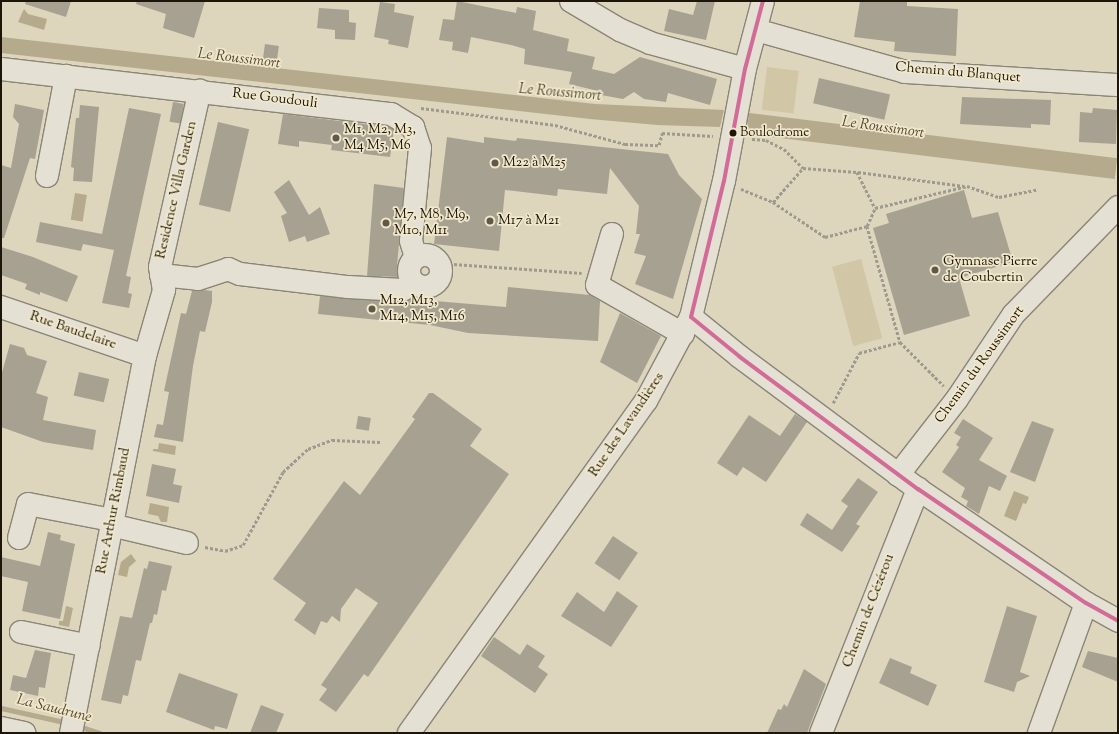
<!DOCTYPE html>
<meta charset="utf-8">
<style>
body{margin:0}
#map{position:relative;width:1119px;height:734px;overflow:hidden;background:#ddd5bc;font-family:"Sorts Mill Goudy",serif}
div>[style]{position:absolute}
.green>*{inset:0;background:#d1c6a5;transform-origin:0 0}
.water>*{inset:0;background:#b6aa8c;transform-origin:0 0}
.stream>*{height:5px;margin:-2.5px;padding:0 2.5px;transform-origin:2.5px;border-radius:2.5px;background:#b6aa8c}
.building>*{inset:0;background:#a7a191;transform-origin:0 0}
.path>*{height:2.5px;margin-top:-1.25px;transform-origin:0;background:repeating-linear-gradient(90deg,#9e9a90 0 3px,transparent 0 5px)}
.roads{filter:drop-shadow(1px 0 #8a8576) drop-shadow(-1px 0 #8a8576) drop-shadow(0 1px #8a8576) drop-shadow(0 -1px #8a8576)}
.minor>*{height:22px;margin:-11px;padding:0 11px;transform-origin:11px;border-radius:11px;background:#e4e0d3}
.minor>.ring{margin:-11px;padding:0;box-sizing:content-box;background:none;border:22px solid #e4e0d3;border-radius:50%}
.bus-1>*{height:4px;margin:-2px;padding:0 2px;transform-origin:2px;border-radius:2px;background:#d26b97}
.dots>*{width:11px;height:11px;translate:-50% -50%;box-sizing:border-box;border:2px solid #f1e8cb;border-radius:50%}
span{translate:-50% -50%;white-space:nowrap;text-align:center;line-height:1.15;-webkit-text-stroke:3.5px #f1e8cb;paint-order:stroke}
.bus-label{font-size:13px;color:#1e150a}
.left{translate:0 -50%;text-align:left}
.street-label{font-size:14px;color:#1e150a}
.poi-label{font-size:14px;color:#1e150a}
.water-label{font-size:15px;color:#544936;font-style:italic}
.frame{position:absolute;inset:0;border:2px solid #1e150a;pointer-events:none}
</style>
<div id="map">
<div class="green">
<div style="left:767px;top:67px;width:32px;height:43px;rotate:7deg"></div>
<div style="left:861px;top:259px;width:82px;height:30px;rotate:75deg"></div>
</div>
<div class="water">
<div style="clip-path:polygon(24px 9px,28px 14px,47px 19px,44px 30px,18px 22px)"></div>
<div style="clip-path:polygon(1px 37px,595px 104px,724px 110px,720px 127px,657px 125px,590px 119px,1px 53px)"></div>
<div style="left:749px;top:113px;width:371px;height:21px;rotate:7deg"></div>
<div style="left:75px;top:193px;width:12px;height:27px;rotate:9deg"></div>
<div style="clip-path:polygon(159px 443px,176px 446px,175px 455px,153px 451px,153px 449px,158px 449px)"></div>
<div style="clip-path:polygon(1014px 491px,1029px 497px,1026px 504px,1023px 503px,1016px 521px,1004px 516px)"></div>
<div style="clip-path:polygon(150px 503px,169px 507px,167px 522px,161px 522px,158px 516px,148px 514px)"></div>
<div style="clip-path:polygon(131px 554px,136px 561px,129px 567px,127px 577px,118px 575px,121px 562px)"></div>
<div style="clip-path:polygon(66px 606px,73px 608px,69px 627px,59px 625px,59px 621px,63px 621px)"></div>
</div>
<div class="stream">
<div style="left:1px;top:708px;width:69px;rotate:12.6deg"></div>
<div style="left:78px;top:726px;width:23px;rotate:18deg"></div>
</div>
<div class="building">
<div style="clip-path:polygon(26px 1px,71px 1px,66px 17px,25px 4px)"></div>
<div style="clip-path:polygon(137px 1px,205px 1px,194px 38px,163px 28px,166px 14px,136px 4px)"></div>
<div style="clip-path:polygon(457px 1px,516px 13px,517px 7px,536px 11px,533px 30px,569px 39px,567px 51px,595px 57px,592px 69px,614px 74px,640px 57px,717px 79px,710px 105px,668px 93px,666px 102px,644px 99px,634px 92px,623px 99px,601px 95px,602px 92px,569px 84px,572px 72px,524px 64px,525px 49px,511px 45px,471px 37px,468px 53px,452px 50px,453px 42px,439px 40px,443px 19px,454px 20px)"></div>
<div style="clip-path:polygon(697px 1px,715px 1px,706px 40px,664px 31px,669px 9px,693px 15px)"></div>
<div style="clip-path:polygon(860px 1px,907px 1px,907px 6px,958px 9px,956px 56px,894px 51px,895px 42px,854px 37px)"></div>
<div style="clip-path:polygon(380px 2px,395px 4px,394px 12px,414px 16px,408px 48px,388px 44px,389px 40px,374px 37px)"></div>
<div style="clip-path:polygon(319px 8px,349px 10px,349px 22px,356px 23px,355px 40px,335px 39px,335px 30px,317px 28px)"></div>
<div style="left:265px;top:44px;width:14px;height:20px;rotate:8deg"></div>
<div style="left:819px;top:78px;width:73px;height:26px;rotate:13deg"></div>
<div style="clip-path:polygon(962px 97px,1051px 100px,1050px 125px,1031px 124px,1031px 128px,960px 124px)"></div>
<div style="left:173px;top:102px;width:11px;height:20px;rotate:10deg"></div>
<div style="clip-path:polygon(15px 104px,44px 110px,35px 159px,30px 158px,4px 238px,1px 238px,1px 165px,11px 168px,19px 124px,13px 117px)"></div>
<div style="clip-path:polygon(80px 105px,99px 107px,92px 182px,73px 181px,74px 168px,71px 167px,76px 118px,79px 118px)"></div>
<div style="clip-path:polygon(129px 108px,161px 114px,126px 276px,131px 277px,128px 293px,132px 294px,129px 308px,102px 303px,114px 250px,83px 244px,81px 251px,36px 242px,40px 222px,102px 234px)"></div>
<div style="clip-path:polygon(1093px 108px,1117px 110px,1116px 144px,1079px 142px,1080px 112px,1092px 113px)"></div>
<div style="clip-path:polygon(283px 114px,389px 127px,394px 130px,390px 157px,331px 150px,332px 145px,299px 141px,299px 147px,278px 144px)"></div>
<div style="left:218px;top:122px;width:32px;height:85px;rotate:13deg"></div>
<div style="clip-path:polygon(447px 137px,484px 143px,484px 137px,516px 141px,517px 138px,668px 154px,679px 175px,702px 199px,673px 299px,635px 284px,646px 256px,634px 253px,640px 234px,636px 234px,639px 206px,610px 168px,607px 194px,558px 189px,557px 196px,505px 190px,499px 251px,434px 244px)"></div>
<div style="clip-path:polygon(289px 180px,309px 215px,320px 207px,330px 234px,307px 242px,305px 236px,289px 242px,281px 216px,287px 213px,274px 192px)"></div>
<div style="clip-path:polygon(374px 184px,404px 188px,397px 266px,405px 267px,404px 275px,400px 277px,367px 276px)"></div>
<div style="clip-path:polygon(964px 190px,972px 218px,998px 212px,1013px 262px,959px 278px,970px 316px,904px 335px,873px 228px,889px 223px,886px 214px)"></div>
<div style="clip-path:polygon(1px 247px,33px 257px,78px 276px,67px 302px,40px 292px,40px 295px,25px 289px,27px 284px,1px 275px)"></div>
<div style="clip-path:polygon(508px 287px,590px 295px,600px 301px,598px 341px,468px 333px,430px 325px,318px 314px,320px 296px,401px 302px,411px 299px,506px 307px)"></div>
<div style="clip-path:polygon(205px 290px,212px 291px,212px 302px,205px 332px,200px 331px,193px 366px,183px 442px,154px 437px,157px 424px,163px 425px,169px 392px,164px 391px,181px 313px,186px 314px,192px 291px)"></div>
<div style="clip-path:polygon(620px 313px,661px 336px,637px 383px,600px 362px)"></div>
<div style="clip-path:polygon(10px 344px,24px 348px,27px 355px,47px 361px,36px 393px,48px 397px,43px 420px,96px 430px,93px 450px,43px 442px,1px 427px,1px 376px)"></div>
<div style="left:79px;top:372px;width:31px;height:24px;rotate:13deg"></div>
<div style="clip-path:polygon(429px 393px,433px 393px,482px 429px,470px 446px,509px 474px,368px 677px,364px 674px,336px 712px,319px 700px,327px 689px,321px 685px,378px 603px,356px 588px,341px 609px,340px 622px,332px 616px,327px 623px,321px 621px,315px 635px,294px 620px,306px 603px,273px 579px,344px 481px,360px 495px,415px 419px,412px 417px)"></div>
<div style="clip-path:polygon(795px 414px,807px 422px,766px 482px,743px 467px,737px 476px,717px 463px,749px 415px,780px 436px)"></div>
<div style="left:358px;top:416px;width:13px;height:13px;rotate:9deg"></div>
<div style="clip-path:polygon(963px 419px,993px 438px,979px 460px,1007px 476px,1000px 491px,989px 486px,979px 514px,966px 506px,968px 501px,961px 497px,965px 488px,942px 472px,959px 447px,956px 445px,961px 437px,954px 433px)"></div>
<div style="clip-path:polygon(1032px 421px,1054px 429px,1035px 482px,1010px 472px)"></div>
<div style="clip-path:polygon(152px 464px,176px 469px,173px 484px,182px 486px,179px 503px,146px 496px)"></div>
<div style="clip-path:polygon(858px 478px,878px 492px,856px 524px,860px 526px,842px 552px,800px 525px,807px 513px,832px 530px,848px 506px,841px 501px)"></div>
<div style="clip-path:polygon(48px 532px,61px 535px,60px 540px,75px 544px,60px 619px,22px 611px,28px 582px,1px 576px,1px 557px,40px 566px)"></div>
<div style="left:613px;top:536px;width:30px;height:33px;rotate:34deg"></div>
<div style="clip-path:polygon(149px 561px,172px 566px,166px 591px,162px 590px,157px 615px,154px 614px,152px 623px,150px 623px,141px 661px,136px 660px,128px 696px,123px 695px,121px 704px,101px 700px,120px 616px,132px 618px,144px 568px,147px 569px)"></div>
<div style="clip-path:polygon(617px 591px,638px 606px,611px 647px,561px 616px,577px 592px,604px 612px)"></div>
<div style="clip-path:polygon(1007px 606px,1037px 616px,1020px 672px,1030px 676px,1017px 682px,1014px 692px,984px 682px)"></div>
<div style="clip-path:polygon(494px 637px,520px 655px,527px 644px,545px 656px,538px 667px,548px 674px,535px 693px,481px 656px)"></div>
<div style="clip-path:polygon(35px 650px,51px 653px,45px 688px,39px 687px,38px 696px,10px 690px,13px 675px,26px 678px)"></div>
<div style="clip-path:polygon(1088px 651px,1118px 658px,1118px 682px,1082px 667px)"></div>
<div style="clip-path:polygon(890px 658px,912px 667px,910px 673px,937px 685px,928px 706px,879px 683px)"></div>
<div style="clip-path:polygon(804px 669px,826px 684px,807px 733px,767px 733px,778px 709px,781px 710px,784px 704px,787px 707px)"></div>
<div style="clip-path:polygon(179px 673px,238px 694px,227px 729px,215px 726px,214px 730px,166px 712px)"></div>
<div style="clip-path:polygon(261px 705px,284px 714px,276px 733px,250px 733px)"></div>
</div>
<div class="path">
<div style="left:421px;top:108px;width:135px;rotate:7.2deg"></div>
<div style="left:555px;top:125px;width:73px;rotate:15.2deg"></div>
<div style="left:625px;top:144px;width:34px;rotate:2deg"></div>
<div style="left:659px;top:145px;width:12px;rotate:-76deg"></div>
<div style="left:662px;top:133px;width:51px;rotate:3.4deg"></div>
<div style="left:752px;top:139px;width:14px;rotate:4deg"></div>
<div style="left:766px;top:140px;width:20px;rotate:27deg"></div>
<div style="left:784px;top:149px;width:27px;rotate:45deg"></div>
<div style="left:803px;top:168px;width:54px;rotate:4.2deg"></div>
<div style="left:857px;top:172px;width:40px;rotate:63.4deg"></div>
<div style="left:858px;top:172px;width:107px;rotate:7.5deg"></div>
<div style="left:741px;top:189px;width:35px;rotate:22deg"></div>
<div style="left:773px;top:202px;width:63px;rotate:33.9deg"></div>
<div style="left:825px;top:237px;width:43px;rotate:-14.7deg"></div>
<div style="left:867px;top:226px;width:20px;rotate:-66deg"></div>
<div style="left:875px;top:208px;width:95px;rotate:-13.4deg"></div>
<div style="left:967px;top:186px;width:34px;rotate:19deg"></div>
<div style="left:999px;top:197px;width:38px;rotate:-11deg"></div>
<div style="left:773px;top:202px;width:45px;rotate:-48.6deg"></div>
<div style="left:867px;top:226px;width:121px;rotate:74.1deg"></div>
<div style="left:439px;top:263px;width:143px;rotate:4deg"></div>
<div style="left:833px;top:403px;width:56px;rotate:-62.5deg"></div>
<div style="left:859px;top:353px;width:42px;rotate:-15deg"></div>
<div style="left:900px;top:342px;width:62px;rotate:45deg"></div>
<div style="left:205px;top:547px;width:20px;rotate:11deg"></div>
<div style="left:225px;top:551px;width:19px;rotate:-18deg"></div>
<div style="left:243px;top:545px;width:83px;rotate:-61.3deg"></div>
<div style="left:283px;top:472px;width:34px;rotate:-43deg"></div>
<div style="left:308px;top:449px;width:26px;rotate:-21deg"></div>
<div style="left:332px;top:440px;width:48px;rotate:2.4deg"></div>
</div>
<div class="roads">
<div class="minor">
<div style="left:571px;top:1px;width:57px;rotate:30.6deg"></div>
<div style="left:620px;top:30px;width:33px;rotate:23deg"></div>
<div style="left:650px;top:43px;width:98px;rotate:15.3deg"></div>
<div style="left:756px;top:30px;width:155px;rotate:15.7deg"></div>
<div style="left:905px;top:72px;width:213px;rotate:3.5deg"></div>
<div style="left:1px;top:69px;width:393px;rotate:6.6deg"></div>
<div style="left:391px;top:114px;width:26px;rotate:31deg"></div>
<div style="left:413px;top:127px;width:22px;rotate:72deg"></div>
<div style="left:420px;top:148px;width:93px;rotate:95.5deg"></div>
<div style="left:411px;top:241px;width:17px;rotate:73deg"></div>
<div style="left:47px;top:176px;width:102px;rotate:-79.2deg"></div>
<div style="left:612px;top:234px;width:53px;rotate:106.4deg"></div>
<div style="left:597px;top:285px;width:99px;rotate:29.7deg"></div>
<div class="ring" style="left:409px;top:255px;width:10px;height:10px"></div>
<div style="left:161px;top:275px;width:37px;rotate:6deg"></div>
<div style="left:198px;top:279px;width:32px;rotate:-18deg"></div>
<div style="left:228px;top:269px;width:13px;rotate:23deg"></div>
<div style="left:240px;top:274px;width:109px;rotate:6.9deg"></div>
<div style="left:348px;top:287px;width:54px;rotate:3.2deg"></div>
<div style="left:402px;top:290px;width:14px;rotate:-25deg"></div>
<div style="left:1px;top:307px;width:152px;rotate:18.8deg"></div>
<div style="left:691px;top:317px;width:63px;rotate:39.2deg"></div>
<div style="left:740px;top:357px;width:222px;rotate:36.6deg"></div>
<div style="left:918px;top:489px;width:203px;rotate:34.2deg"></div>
<div style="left:1086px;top:603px;width:37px;rotate:29deg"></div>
<div style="left:898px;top:475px;width:96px;rotate:-52.2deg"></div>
<div style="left:957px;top:399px;width:102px;rotate:-56.2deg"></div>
<div style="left:1014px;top:314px;width:149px;rotate:-45.8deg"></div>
<div style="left:111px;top:525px;width:78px;rotate:13.3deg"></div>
<div style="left:19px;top:538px;width:35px;rotate:-75deg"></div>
<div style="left:28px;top:504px;width:86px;rotate:10.8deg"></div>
<div style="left:21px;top:632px;width:69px;rotate:11.6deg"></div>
<div style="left:1px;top:728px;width:24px;rotate:12deg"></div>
<div style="left:71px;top:733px;width:384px;rotate:-78.9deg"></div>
<div style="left:145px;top:356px;width:69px;rotate:-73.9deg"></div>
<div style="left:164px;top:290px;width:23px;rotate:-100deg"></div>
<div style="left:160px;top:267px;width:181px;rotate:-77.3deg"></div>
<div style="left:409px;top:733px;width:408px;rotate:-54.5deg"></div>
<div style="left:646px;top:401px;width:95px;rotate:-61.8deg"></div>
<div style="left:691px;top:317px;width:140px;rotate:-76.4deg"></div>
<div style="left:724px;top:181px;width:114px;rotate:-79.4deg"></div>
<div style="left:745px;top:69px;width:70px;rotate:-75.2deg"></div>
<div style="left:821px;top:733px;width:263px;rotate:-68.3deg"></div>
<div style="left:1039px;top:733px;width:138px;rotate:-70.1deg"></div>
</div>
</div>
<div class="bus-1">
<div style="left:691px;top:317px;width:63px;rotate:39.2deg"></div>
<div style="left:740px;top:357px;width:222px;rotate:36.6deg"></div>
<div style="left:918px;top:489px;width:203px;rotate:34.2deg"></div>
<div style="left:1086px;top:603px;width:37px;rotate:29deg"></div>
<div style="left:691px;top:317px;width:140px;rotate:-76.4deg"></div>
<div style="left:724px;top:181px;width:114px;rotate:-79.4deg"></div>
<div style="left:745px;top:69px;width:70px;rotate:-75.2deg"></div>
</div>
<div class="dots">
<div style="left:733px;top:133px;background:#1e150a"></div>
<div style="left:336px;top:138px;background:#615848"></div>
<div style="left:495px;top:163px;background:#615848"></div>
<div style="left:490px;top:221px;background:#615848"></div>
<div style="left:386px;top:223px;background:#615848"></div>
<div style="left:935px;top:270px;background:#615848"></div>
<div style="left:372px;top:309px;background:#615848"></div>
</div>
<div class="bus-label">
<span class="left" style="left:740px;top:133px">Boulodrome</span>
</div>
<div class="street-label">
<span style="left:958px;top:73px;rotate:5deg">Chemin du Blanquet</span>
<span style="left:275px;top:99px;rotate:7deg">Rue Goudouli</span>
<span style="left:177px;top:190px;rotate:-77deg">Residence Villa Garden</span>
<span style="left:73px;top:331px;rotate:19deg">Rue Baudelaire</span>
<span style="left:980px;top:365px;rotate:-54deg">Chemin du Roussimort</span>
<span style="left:627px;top:425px;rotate:-56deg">Rue des Lavandières</span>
<span style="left:114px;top:511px;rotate:-79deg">Rue Arthur Rimbaud</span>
<span style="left:869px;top:611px;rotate:-69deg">Chemin de Cézérou</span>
</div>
<div class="poi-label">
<span class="left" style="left:344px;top:138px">M1, M2, M3,<br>M4 M5, M6</span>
<span class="left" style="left:503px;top:163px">M22 à M25</span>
<span class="left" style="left:394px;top:223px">M7, M8, M9,<br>M10, M11</span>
<span class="left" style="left:498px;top:221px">M17 à M21</span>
<span class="left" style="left:943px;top:270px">Gymnase Pierre<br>de Coubertin</span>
<span class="left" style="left:380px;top:309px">M12, M13,<br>M14, M15, M16</span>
</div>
<div class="water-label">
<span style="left:239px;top:59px;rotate:7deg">Le Roussimort</span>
<span style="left:560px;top:93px;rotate:5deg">Le Roussimort</span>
<span style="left:883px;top:128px;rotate:8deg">Le Roussimort</span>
<span style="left:54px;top:709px;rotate:14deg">La Saudrune</span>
</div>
<div class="frame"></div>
</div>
